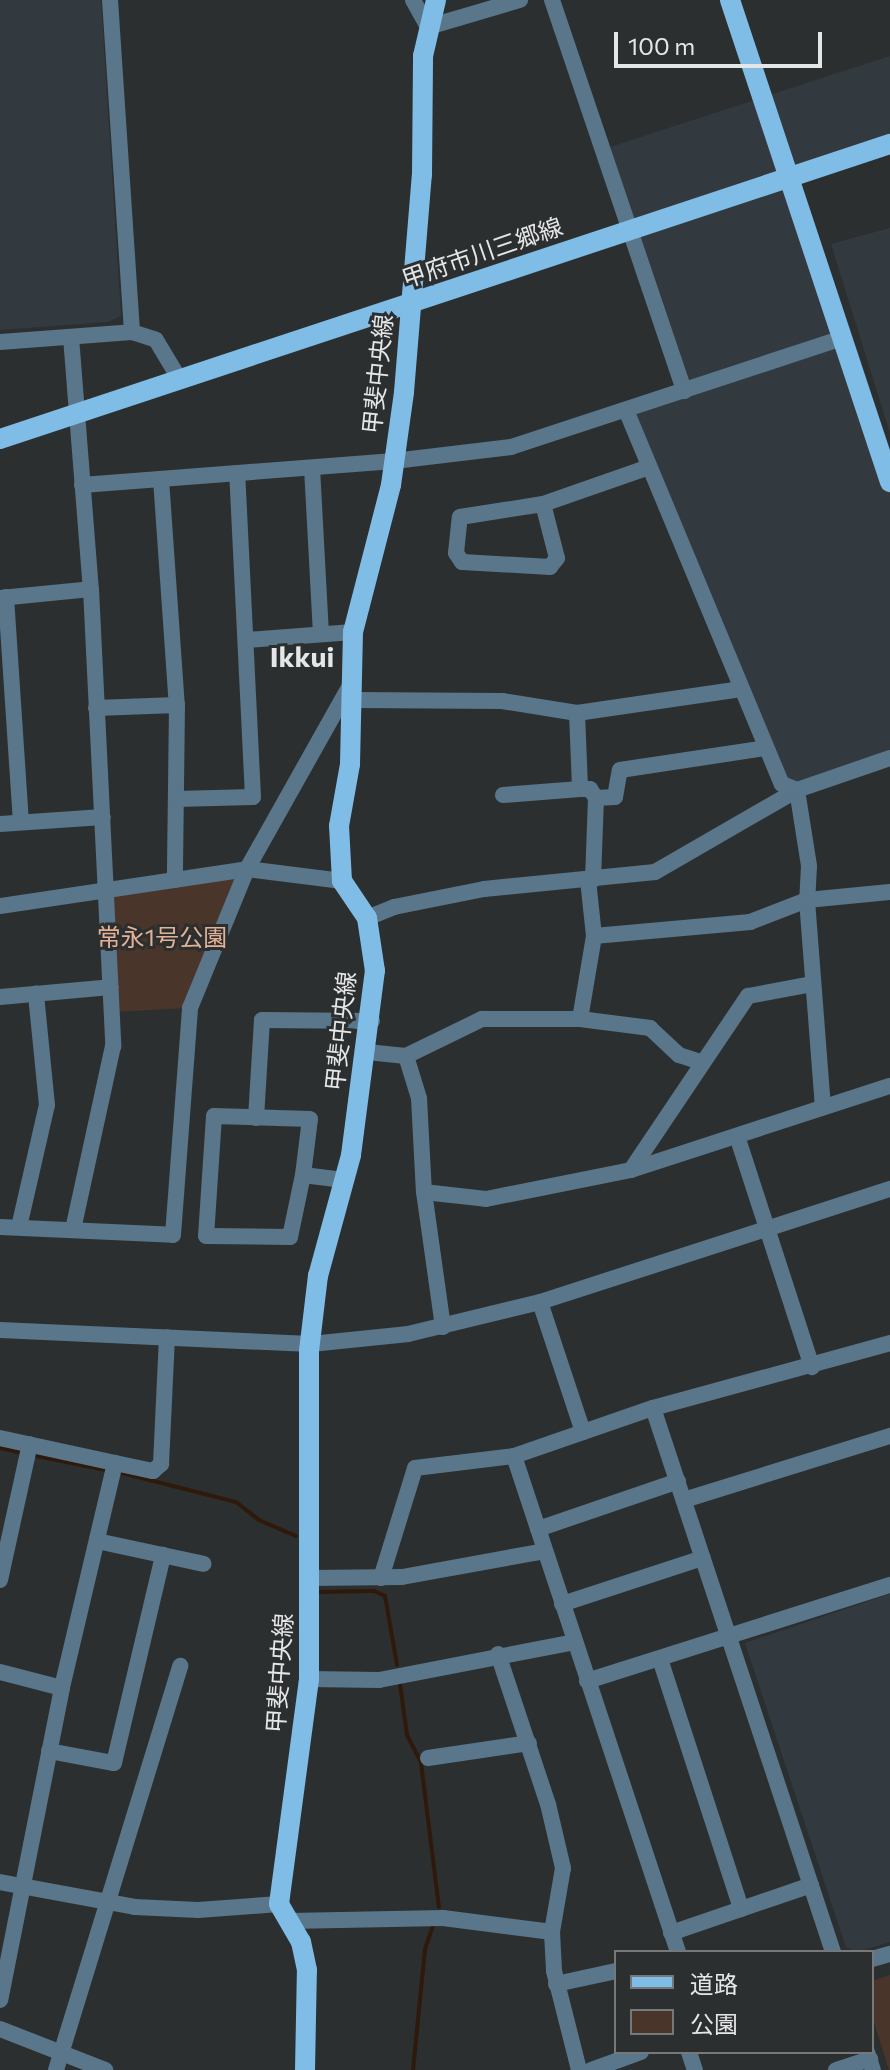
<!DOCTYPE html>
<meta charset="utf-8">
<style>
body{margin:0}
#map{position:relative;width:890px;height:2070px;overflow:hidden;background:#2c2f30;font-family:Commissioner,"Noto Sans JP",sans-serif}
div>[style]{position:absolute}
.built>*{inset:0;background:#333a3f}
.green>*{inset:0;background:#49352a}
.stream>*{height:4px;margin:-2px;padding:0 2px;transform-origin:2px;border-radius:2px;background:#2f190b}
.minor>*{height:16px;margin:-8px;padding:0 8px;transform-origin:8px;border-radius:8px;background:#59768a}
.tertiary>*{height:16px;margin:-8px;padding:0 8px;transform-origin:8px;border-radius:8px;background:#59768a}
.primary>*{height:20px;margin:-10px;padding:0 10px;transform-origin:10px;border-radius:10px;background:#7fbde6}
span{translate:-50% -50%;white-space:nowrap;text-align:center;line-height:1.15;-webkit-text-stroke:6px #2c2f30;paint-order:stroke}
.street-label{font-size:24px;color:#e5e6e7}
.park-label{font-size:24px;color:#e5b195}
.quarter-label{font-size:28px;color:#e5e6e7;font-weight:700}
.legend{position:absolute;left:614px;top:1950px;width:260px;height:104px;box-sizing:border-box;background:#2c2f30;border:2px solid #767879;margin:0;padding:10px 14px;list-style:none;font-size:24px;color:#e5e6e7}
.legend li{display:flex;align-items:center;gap:16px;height:40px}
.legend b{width:40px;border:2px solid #767879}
.scale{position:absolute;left:614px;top:32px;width:208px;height:36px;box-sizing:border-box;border:4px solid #e5e6e7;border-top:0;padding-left:10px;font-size:24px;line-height:28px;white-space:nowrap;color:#e5e6e7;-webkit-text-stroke:6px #2c2f30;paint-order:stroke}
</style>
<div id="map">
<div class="built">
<div style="clip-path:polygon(0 0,101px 0,121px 316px,108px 322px,0 330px)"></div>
<div style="clip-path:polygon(890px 56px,890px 144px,790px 176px,890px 482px,890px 758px,797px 790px,782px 784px,626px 410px,684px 391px,604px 149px)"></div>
<div style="clip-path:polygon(890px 228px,890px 433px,831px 244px)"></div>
<div style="clip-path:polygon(890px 1594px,890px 1942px,857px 1952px,846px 1947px,745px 1643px)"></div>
</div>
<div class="green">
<div style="clip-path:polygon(247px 869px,190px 1008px,112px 1012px,107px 891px)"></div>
<div style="clip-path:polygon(890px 1975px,890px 2070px,889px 2070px,872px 2016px,872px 1981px)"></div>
</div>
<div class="stream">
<div style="left:0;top:1448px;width:25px;rotate:12deg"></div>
<div style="left:37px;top:1456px;width:69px;rotate:11.6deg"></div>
<div style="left:122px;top:1473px;width:118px;rotate:14.3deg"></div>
<div style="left:236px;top:1502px;width:29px;rotate:38deg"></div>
<div style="left:259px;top:1520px;width:40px;rotate:23.4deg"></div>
<div style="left:318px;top:1592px;width:56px;rotate:-1deg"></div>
<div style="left:374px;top:1591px;width:12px;rotate:24deg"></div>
<div style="left:385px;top:1596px;width:70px;rotate:80.1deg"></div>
<div style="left:400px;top:1684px;width:51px;rotate:82.2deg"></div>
<div style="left:407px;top:1735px;width:31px;rotate:63deg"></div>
<div style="left:421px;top:1763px;width:145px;rotate:82.9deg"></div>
<div style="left:413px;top:2070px;width:122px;rotate:-84.3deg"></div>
<div style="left:425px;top:1949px;width:28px;rotate:-71deg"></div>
</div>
<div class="minor">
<div style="left:110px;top:0;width:333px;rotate:86.2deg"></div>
<div style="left:413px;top:0;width:31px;rotate:61deg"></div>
<div style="left:428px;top:27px;width:96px;rotate:-16.4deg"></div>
<div style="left:552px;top:0;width:413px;rotate:71.3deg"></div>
<div style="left:71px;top:337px;width:253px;rotate:85.5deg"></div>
<div style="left:91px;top:589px;width:458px;rotate:87.2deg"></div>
<div style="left:113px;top:1046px;width:187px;rotate:102.3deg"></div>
<div style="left:312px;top:468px;width:166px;rotate:86.9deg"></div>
<div style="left:161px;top:479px;width:227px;rotate:86deg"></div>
<div style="left:177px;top:705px;width:175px;rotate:90.7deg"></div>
<div style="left:82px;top:485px;width:313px;rotate:-4.4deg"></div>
<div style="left:543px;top:504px;width:56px;rotate:75.5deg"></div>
<div style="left:557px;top:558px;width:11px;rotate:128deg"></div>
<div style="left:550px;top:567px;width:88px;rotate:-176.7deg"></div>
<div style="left:462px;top:562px;width:11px;rotate:-124deg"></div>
<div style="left:456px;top:553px;width:36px;rotate:-84deg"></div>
<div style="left:460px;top:517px;width:84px;rotate:-8.9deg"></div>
<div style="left:543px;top:504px;width:112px;rotate:-19.2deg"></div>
<div style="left:6px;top:597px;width:225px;rotate:86.2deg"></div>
<div style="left:0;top:598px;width:91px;rotate:-5.6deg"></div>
<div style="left:246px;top:640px;width:107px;rotate:-4.3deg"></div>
<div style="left:354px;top:700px;width:148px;rotate:0.4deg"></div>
<div style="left:502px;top:701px;width:76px;rotate:9.1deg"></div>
<div style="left:577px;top:713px;width:166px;rotate:-8.3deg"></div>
<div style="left:96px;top:708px;width:81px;rotate:-2.1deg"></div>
<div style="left:577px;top:713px;width:76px;rotate:87.7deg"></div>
<div style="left:580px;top:789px;width:10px"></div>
<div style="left:590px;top:789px;width:11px;rotate:56deg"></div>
<div style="left:797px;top:790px;width:77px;rotate:81deg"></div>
<div style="left:809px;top:866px;width:34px;rotate:93deg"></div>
<div style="left:807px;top:900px;width:208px;rotate:85.6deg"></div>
<div style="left:503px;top:795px;width:77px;rotate:-4.5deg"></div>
<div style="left:176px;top:799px;width:77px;rotate:-1.5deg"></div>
<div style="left:253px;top:797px;width:324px;rotate:-92.8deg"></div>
<div style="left:0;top:824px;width:103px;rotate:-3.9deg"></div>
<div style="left:593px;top:880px;width:82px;rotate:-87.9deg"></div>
<div style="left:596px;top:798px;width:19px;rotate:-3deg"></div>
<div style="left:615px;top:797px;width:27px;rotate:-80deg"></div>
<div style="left:620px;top:770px;width:147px;rotate:-8.6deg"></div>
<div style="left:0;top:906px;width:250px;rotate:-8.5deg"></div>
<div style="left:247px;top:869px;width:96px;rotate:7.2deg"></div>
<div style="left:367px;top:918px;width:29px;rotate:-22deg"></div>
<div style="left:394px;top:907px;width:92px;rotate:-11.3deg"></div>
<div style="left:484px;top:889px;width:172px;rotate:-5.7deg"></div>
<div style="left:655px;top:872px;width:164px;rotate:-30deg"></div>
<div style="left:594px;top:936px;width:157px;rotate:-5.1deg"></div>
<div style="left:750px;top:922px;width:61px;rotate:-21.1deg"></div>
<div style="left:807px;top:900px;width:83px;rotate:-5.5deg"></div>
<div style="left:0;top:997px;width:111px;rotate:-5.1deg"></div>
<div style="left:580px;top:1019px;width:84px;rotate:-80.4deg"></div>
<div style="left:594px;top:936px;width:56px;rotate:-96.1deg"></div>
<div style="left:367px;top:1052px;width:39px;rotate:6deg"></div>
<div style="left:406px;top:1056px;width:85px;rotate:-26deg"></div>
<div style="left:482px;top:1019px;width:98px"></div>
<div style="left:580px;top:1019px;width:71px;rotate:7.3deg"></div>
<div style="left:650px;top:1028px;width:40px;rotate:43deg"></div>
<div style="left:679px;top:1055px;width:23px;rotate:18deg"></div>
<div style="left:406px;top:1056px;width:44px;rotate:72.8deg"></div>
<div style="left:419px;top:1098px;width:94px;rotate:87deg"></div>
<div style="left:256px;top:1118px;width:98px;rotate:-86.5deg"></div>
<div style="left:262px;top:1020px;width:110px;rotate:0.5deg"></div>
<div style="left:737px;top:1136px;width:243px;rotate:72deg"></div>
<div style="left:631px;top:1170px;width:210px;rotate:-56.1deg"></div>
<div style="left:748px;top:996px;width:66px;rotate:-10.5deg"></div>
<div style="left:303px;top:1175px;width:56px;rotate:-82.9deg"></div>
<div style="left:310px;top:1119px;width:96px;rotate:-178.2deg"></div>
<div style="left:214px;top:1116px;width:120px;rotate:93.8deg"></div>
<div style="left:206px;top:1236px;width:84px;rotate:0.7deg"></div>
<div style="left:290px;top:1237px;width:63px;rotate:-78.2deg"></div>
<div style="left:303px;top:1175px;width:41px;rotate:7deg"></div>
<div style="left:0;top:1227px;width:173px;rotate:2.6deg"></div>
<div style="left:173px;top:1235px;width:228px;rotate:-85.7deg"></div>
<div style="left:190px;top:1008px;width:150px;rotate:-67.7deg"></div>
<div style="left:247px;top:869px;width:214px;rotate:-60.7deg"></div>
<div style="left:19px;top:1227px;width:125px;rotate:-77.1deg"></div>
<div style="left:47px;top:1105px;width:112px;rotate:-95.7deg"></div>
<div style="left:540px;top:1302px;width:137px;rotate:71.7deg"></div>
<div style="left:443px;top:1327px;width:136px;rotate:-98deg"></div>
<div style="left:424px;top:1192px;width:62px;rotate:6.4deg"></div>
<div style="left:486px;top:1199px;width:148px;rotate:-11.3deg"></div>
<div style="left:631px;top:1170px;width:272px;rotate:-18deg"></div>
<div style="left:0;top:1438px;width:118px;rotate:12.3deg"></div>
<div style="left:115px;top:1463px;width:231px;rotate:103.3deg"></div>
<div style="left:62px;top:1688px;width:318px;rotate:101.2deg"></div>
<div style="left:514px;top:1456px;width:522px;rotate:71.7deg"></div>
<div style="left:115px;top:1463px;width:39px;rotate:12deg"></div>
<div style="left:153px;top:1471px;width:11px;rotate:-41deg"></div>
<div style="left:161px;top:1464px;width:127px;rotate:-87.3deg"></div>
<div style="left:684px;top:1500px;width:216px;rotate:-17.3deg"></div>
<div style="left:538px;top:1529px;width:148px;rotate:-18.9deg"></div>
<div style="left:97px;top:1541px;width:109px;rotate:12.1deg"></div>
<div style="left:309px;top:1578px;width:93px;rotate:-0.6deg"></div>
<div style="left:402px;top:1577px;width:145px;rotate:-10.3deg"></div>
<div style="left:381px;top:1578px;width:115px;rotate:-72.8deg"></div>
<div style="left:415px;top:1468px;width:100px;rotate:-6.9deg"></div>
<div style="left:514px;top:1456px;width:147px;rotate:-19.1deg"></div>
<div style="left:653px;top:1408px;width:246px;rotate:-15.3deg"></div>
<div style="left:0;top:1580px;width:139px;rotate:-77.6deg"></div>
<div style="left:562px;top:1604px;width:148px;rotate:-18.1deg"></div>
<div style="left:498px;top:1654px;width:158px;rotate:71.6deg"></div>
<div style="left:548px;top:1804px;width:66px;rotate:76.8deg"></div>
<div style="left:563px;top:1868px;width:65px;rotate:99.8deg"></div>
<div style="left:552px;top:1932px;width:39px;rotate:87deg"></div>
<div style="left:554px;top:1971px;width:102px;rotate:75.8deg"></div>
<div style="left:660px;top:1659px;width:263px;rotate:72deg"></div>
<div style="left:0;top:1672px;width:64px;rotate:14.5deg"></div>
<div style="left:309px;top:1679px;width:70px;rotate:0.8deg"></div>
<div style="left:379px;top:1680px;width:199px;rotate:-11deg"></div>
<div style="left:587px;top:1681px;width:318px;rotate:-17.6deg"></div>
<div style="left:49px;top:1751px;width:66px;rotate:10.5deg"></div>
<div style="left:114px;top:1763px;width:214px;rotate:-76.7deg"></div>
<div style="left:428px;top:1758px;width:102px;rotate:-8.4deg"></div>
<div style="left:0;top:1882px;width:137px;rotate:10.5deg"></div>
<div style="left:135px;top:1907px;width:63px;rotate:2.7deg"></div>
<div style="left:198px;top:1910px;width:81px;rotate:-4.2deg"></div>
<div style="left:289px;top:1921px;width:154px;rotate:-1.1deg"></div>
<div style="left:443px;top:1918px;width:110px;rotate:7.3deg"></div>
<div style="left:671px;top:1933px;width:148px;rotate:-18.9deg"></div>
<div style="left:556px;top:1984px;width:61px;rotate:-12.2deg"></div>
<div style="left:0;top:2029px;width:113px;rotate:21.3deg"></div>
<div style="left:689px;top:2052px;width:19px;rotate:72deg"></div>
<div style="left:56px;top:2070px;width:423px;rotate:-72.9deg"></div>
<div style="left:836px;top:2070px;width:36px;rotate:-18deg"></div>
</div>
<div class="tertiary">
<div style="left:0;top:342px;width:132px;rotate:-4.3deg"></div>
<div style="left:132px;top:332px;width:25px;rotate:18deg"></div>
<div style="left:156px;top:340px;width:47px;rotate:59deg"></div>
<div style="left:626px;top:410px;width:405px;rotate:67.4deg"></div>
<div style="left:782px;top:784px;width:16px;rotate:22deg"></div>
<div style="left:797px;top:790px;width:98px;rotate:-19deg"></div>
<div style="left:394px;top:461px;width:118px;rotate:-6.8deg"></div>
<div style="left:511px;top:447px;width:349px;rotate:-18.2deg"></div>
<div style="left:0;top:1330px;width:311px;rotate:2.6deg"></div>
<div style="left:311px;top:1344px;width:98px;rotate:-5.9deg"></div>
<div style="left:408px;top:1334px;width:136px;rotate:-13.6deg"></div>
<div style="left:540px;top:1302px;width:368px;rotate:-17.9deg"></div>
<div style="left:653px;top:1408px;width:573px;rotate:71.69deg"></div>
<div style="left:872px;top:1959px;width:19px;rotate:-16deg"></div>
<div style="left:867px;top:2052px;width:19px;rotate:72deg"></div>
<div style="left:591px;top:2070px;width:53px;rotate:-19.8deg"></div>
</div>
<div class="primary">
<div style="left:730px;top:0;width:508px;rotate:71.64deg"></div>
<div style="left:0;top:439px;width:938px;rotate:-18.34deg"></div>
<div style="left:305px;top:2070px;width:100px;rotate:-88.9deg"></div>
<div style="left:307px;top:1970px;width:29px;rotate:-102deg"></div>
<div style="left:301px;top:1942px;width:44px;rotate:-120.1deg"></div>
<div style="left:279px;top:1904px;width:227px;rotate:-82.4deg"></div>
<div style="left:309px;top:1679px;width:328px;rotate:-90deg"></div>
<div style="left:309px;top:1351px;width:76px;rotate:-83.2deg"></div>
<div style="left:318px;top:1276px;width:125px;rotate:-74.7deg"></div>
<div style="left:351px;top:1155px;width:186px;rotate:-82.6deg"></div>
<div style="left:375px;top:971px;width:54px;rotate:-98.6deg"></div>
<div style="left:367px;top:918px;width:45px;rotate:-124deg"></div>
<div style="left:342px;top:881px;width:55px;rotate:-93.1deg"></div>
<div style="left:339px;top:826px;width:63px;rotate:-79.9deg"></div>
<div style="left:350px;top:764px;width:132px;rotate:-88.7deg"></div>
<div style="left:353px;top:632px;width:152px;rotate:-75.5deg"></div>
<div style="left:391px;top:485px;width:94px;rotate:-82deg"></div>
<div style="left:404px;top:392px;width:218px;rotate:-85.3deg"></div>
<div style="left:422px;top:175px;width:119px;rotate:-89.5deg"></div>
<div style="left:423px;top:56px;width:57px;rotate:-76.9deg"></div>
</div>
<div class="street-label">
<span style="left:482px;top:252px;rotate:-19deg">甲府市川三郷線</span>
<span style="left:377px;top:374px;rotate:-84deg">甲斐中央線</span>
<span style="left:340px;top:1031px;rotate:-84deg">甲斐中央線</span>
<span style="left:279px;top:1673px;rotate:-86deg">甲斐中央線</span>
</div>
<div class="park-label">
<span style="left:162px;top:937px">常永1号公園</span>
</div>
<div class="quarter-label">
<span style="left:302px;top:656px">Ikkui</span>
</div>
<ul class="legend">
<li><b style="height:10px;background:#7fbde6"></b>道路</li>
<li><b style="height:22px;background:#49352a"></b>公園</li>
</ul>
<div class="scale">100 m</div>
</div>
